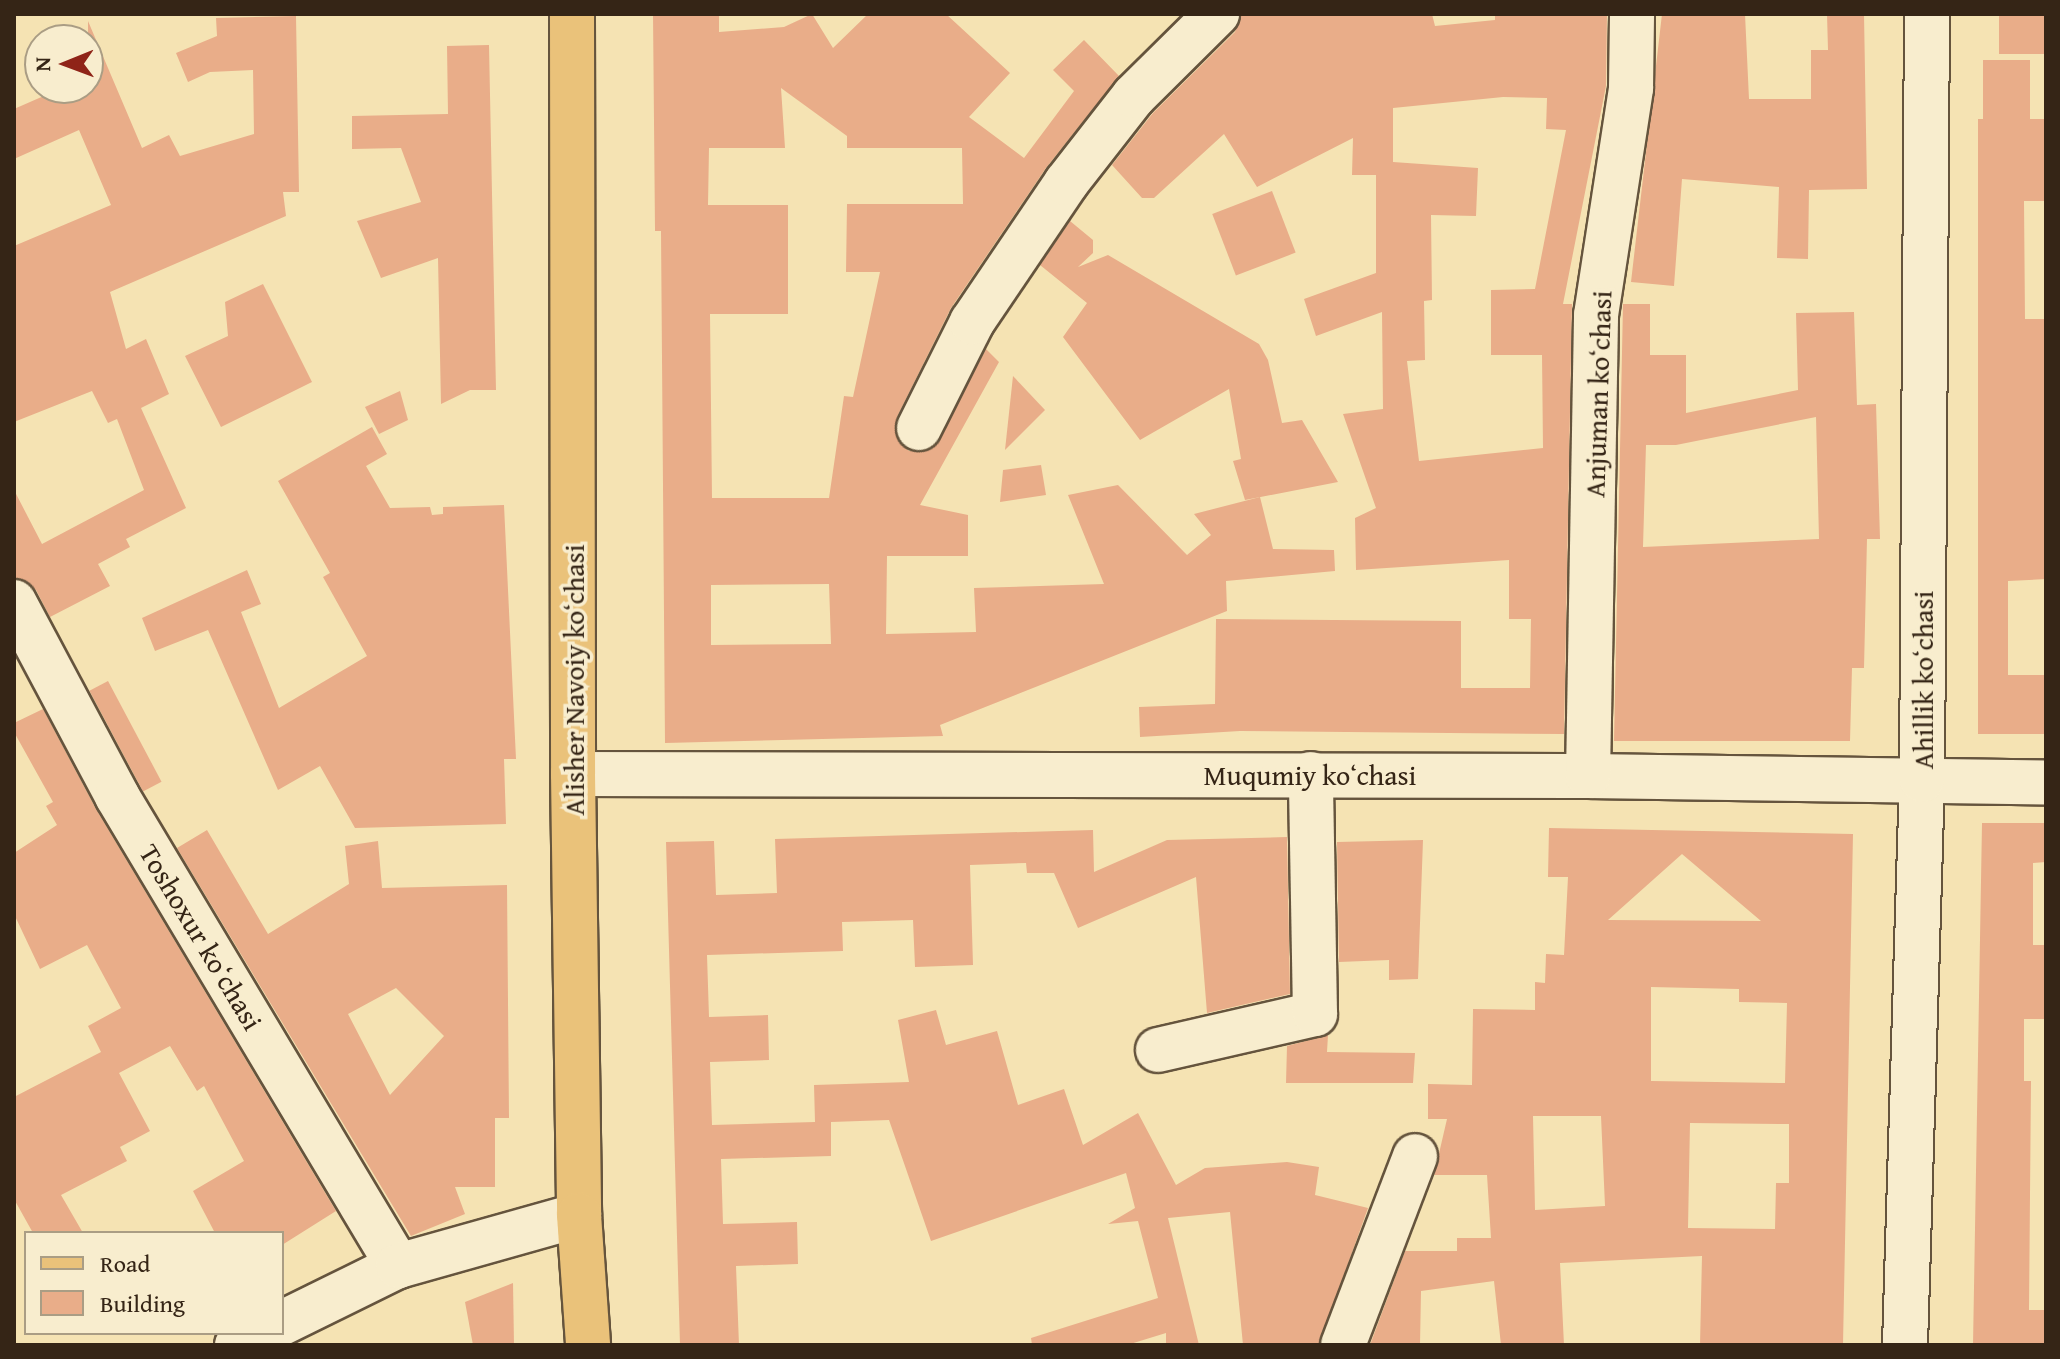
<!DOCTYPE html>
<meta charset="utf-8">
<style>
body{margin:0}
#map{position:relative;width:2060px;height:1359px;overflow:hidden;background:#f5e3b3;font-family:"Gentium Book Plus",serif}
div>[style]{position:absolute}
.building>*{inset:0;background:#e9ad89;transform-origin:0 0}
.roads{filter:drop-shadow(2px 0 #65543d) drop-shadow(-2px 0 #65543d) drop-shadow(0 2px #65543d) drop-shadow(0 -2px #65543d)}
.street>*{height:44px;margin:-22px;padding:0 22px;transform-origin:22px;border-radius:22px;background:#f8edce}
.primary>*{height:44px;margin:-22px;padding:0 22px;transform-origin:22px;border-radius:22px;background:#eac27a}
span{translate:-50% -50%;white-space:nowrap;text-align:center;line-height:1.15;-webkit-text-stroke:7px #f8edce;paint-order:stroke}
.street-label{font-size:28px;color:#352516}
.frame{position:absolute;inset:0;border:16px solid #352516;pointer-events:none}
.legend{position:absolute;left:24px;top:1231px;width:260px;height:104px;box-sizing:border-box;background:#f8edce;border:2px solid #aa9d84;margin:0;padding:10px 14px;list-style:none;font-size:24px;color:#352516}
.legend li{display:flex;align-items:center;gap:16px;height:40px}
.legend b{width:40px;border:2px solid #aa9d84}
.north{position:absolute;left:24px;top:24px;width:80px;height:80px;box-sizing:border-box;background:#f8edce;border:2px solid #aa9d84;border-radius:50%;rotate:269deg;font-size:22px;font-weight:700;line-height:32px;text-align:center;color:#352516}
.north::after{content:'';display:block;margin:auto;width:28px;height:36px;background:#8f2418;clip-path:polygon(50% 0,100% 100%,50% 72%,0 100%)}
</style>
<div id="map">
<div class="building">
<div style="clip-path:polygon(evenodd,653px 14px,719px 14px,719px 32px,784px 27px,812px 14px,833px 48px,868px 14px,946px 14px,1010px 73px,969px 117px,1024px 158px,1074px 91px,1053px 70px,1084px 40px,1119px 76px,1046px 168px,951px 308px,897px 417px,899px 442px,909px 451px,932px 449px,986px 349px,999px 362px,920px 505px,968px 515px,968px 556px,887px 556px,886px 634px,976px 632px,974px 588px,1104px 584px,1068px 495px,1118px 485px,1187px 555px,1211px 535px,1194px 514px,1260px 497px,1273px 549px,1334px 550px,1335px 571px,1226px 581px,1227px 611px,940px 725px,943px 736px,665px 743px,661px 231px,655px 231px,653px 14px,781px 88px,847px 136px,847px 148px,962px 148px,963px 204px,847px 204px,846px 272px,880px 272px,853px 397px,844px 396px,829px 498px,712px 498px,710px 314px,788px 314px,788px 205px,708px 205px,709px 148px,785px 148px,781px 88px,653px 14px,829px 584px,831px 644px,711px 645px,711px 585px,829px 584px)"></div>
<div style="clip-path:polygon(evenodd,1241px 14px,1432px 14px,1435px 26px,1495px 20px,1495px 14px,1607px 14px,1606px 86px,1563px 304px,1572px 304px,1564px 734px,1240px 731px,1140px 737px,1139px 707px,1215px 704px,1216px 619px,1461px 621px,1461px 688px,1530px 688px,1531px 619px,1509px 619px,1509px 560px,1356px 570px,1355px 518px,1376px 508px,1343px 414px,1383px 409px,1382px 312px,1316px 336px,1304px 299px,1376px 273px,1376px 175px,1352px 175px,1353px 138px,1257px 187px,1224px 134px,1154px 198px,1142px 198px,1112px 165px,1153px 113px,1235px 32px,1241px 14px,1503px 97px,1547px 98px,1546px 129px,1566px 130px,1535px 289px,1491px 290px,1491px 355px,1542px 355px,1543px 448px,1419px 461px,1407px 361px,1425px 360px,1424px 301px,1432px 300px,1431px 215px,1476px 216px,1478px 168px,1393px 162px,1393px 108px,1503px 97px)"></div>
<div style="clip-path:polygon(1662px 14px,1745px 14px,1749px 99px,1811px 99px,1811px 50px,1828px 50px,1827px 14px,1864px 14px,1867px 189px,1809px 190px,1808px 259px,1777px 258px,1779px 187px,1682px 179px,1674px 286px,1631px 282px)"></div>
<div style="left:1999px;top:14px;width:47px;height:40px"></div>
<div style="clip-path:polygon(296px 16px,299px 192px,283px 192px,286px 216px,110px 292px,126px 349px,146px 339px,169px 394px,141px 408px,186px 508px,126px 539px,130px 547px,98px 564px,110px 586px,50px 617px,36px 590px,14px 577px,14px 490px,42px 544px,144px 490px,117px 419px,108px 423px,92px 391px,14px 422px,14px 246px,111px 205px,79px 130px,14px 159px,14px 109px,62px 88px,88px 88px,88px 21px,142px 148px,169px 135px,180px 156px,254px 134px,253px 70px,210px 72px,188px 82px,176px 53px,217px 36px,216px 18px)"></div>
<div style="clip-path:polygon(489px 45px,496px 390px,470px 390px,441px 404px,438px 258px,381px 278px,357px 221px,421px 202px,401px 148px,352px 149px,352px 116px,448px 114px,447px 46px)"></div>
<div style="clip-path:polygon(1983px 60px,2030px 60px,2030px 119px,2046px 119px,2046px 201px,2024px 201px,2025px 319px,2046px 319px,2046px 579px,2008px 581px,2008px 675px,2046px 675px,2046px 734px,1978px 734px,1978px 119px,1983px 119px)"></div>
<div style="left:1272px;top:191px;width:66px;height:64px;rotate:69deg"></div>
<div style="clip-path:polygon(1070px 221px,1093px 240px,1093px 253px,1078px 267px,1108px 255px,1259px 344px,1268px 360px,1282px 423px,1302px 420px,1338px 482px,1245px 500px,1233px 461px,1241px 459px,1229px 389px,1140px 440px,1063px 337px,1087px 303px,1040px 265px)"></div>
<div style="clip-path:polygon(263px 284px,312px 382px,221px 427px,185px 356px,228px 336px,225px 302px)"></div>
<div style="clip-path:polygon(evenodd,1623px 304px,1650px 304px,1650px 355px,1686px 355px,1686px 413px,1798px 390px,1796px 313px,1854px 312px,1857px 405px,1876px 404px,1880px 539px,1867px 539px,1864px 668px,1852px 668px,1850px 741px,1614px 741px,1623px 304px,1816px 417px,1819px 539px,1643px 547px,1646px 445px,1676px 445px,1816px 417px)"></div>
<div style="clip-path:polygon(1013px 376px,1045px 410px,1005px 450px)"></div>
<div style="clip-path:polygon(400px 391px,408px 420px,379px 434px,365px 407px)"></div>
<div style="clip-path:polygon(372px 427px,387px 454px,366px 466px,390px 508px,430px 507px,432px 515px,443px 514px,443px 507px,504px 505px,516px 759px,504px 759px,506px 824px,355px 828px,320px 766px,278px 790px,208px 630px,155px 651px,142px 618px,247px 570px,261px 604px,241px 612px,279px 708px,367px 656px,323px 577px,330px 573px,278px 481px)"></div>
<div style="clip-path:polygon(1041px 465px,1046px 495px,1000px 502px,1003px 470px)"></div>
<div style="left:108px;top:681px;width:114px;height:21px;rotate:62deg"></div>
<div style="clip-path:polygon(43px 709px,96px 809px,336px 1211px,282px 1245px,282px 1233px,215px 1233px,193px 1191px,244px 1161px,204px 1086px,197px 1091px,170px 1046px,119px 1073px,150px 1131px,120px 1147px,127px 1161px,61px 1195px,83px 1233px,33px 1233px,14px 1199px,14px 1097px,101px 1052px,88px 1026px,121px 1008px,87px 945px,40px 969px,14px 914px,14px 853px,57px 825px,46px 806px,53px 802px,14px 732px,14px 723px)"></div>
<div style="clip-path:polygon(1982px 823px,2046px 823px,2046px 862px,2033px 863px,2033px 945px,2046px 945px,2046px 1019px,2024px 1019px,2024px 1081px,2031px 1081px,2029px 1310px,2046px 1310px,2046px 1345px,1973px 1345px)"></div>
<div style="clip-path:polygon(evenodd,1549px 828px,1853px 834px,1843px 1345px,1700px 1345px,1702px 1256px,1560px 1263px,1564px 1345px,1501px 1345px,1494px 1281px,1421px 1291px,1420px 1345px,1370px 1345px,1405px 1251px,1457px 1251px,1457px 1238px,1491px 1238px,1487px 1175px,1434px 1175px,1447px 1119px,1428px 1119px,1428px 1084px,1472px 1085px,1473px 1009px,1535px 1010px,1535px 982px,1545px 983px,1546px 954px,1564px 955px,1568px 877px,1548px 877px,1549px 828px,1682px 854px,1761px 921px,1608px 920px,1682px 854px,1549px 828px,1651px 987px,1739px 989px,1739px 1002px,1787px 1003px,1785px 1083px,1651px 1081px,1651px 987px,1549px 828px,1533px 1116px,1601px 1116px,1605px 1206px,1535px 1210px,1533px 1116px,1549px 828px,1690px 1123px,1789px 1124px,1789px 1183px,1776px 1183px,1775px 1229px,1688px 1228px,1690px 1123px)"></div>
<div style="clip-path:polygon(evenodd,207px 830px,268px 934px,349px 884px,345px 846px,378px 841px,382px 888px,507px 885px,509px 1118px,495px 1118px,495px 1187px,455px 1187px,465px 1214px,411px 1236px,177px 848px,207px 830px,396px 988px,444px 1036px,390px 1095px,348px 1014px,396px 988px)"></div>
<div style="clip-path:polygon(1093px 830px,1094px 872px,1167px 840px,1287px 837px,1290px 994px,1207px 1013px,1196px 877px,1078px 928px,1054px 873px,1027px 873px,1026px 863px,970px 865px,973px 965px,915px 967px,913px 920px,842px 922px,843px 951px,707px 955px,709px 1017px,768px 1015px,769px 1060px,710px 1062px,712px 1125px,815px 1122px,814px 1085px,909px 1082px,898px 1020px,936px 1010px,946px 1045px,997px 1031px,1018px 1105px,1064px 1089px,1083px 1145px,1138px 1113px,1176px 1185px,1205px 1168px,1287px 1162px,1319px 1167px,1315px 1195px,1368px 1208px,1319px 1345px,1243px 1345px,1230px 1212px,1168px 1218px,1199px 1345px,1166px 1345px,1166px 1333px,1127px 1345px,1032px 1345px,1031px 1338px,1158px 1298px,1138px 1221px,1108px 1224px,1135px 1208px,1126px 1173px,931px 1241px,889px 1120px,831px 1122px,831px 1156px,721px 1159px,723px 1224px,797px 1222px,798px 1264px,736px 1266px,739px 1345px,680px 1345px,666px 842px,714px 841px,716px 895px,777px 893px,775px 839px)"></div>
<div style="clip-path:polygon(1423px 840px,1418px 979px,1389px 980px,1389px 960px,1339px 962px,1337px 842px)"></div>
<div style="clip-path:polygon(1328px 1035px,1327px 1052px,1415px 1053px,1413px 1083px,1286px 1083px,1287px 1046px)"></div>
<div style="clip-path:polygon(513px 1283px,514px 1345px,473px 1345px,465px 1302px)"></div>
</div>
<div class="roads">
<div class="street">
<div style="left:919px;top:428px;width:119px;rotate:-63.4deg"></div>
<div style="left:972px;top:322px;width:168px;rotate:-55.9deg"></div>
<div style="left:1066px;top:183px;width:110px;rotate:-52deg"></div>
<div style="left:1134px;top:96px;width:117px;rotate:-44.7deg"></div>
<div style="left:14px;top:602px;width:220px;rotate:62deg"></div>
<div style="left:117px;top:796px;width:548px;rotate:59.13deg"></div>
<div style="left:573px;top:774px;width:1015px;rotate:0.11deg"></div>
<div style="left:1588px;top:776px;width:458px;rotate:0.8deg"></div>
<div style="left:1588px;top:776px;width:461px;rotate:-89deg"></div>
<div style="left:1596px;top:315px;width:230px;rotate:-81.2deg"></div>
<div style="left:1631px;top:88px;width:74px;rotate:-89.2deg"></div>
<div style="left:1158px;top:1050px;width:161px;rotate:-12.9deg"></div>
<div style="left:1315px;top:1014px;width:240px;rotate:-91deg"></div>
<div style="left:282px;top:1323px;width:129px;rotate:-26.2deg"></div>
<div style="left:398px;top:1266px;width:188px;rotate:-15.7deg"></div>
<div style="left:237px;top:1345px;width:28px;rotate:-26deg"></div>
<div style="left:1343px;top:1345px;width:202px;rotate:-69.1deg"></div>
<div style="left:1905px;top:1345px;width:565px;rotate:-88.28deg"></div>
<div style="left:1922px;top:780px;width:766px;rotate:-89.63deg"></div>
</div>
<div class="primary">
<div style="left:572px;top:14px;width:760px;rotate:89.92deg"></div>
<div style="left:573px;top:774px;width:441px;rotate:89.2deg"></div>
<div style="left:579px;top:1215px;width:130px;rotate:86deg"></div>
</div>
</div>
<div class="street-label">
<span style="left:1598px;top:394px;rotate:-88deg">Anjuman koʻchasi</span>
<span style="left:574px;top:680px;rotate:-90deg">Alisher Navoiy koʻchasi</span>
<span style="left:1923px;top:680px;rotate:-90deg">Ahillik koʻchasi</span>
<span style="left:1310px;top:775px">Muqumiy koʻchasi</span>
<span style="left:201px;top:937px;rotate:59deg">Toshoxur koʻchasi</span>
</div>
<div class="frame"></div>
<ul class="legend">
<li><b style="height:10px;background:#eac27a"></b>Road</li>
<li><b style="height:22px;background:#e9ad89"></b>Building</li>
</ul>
<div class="north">N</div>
</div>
